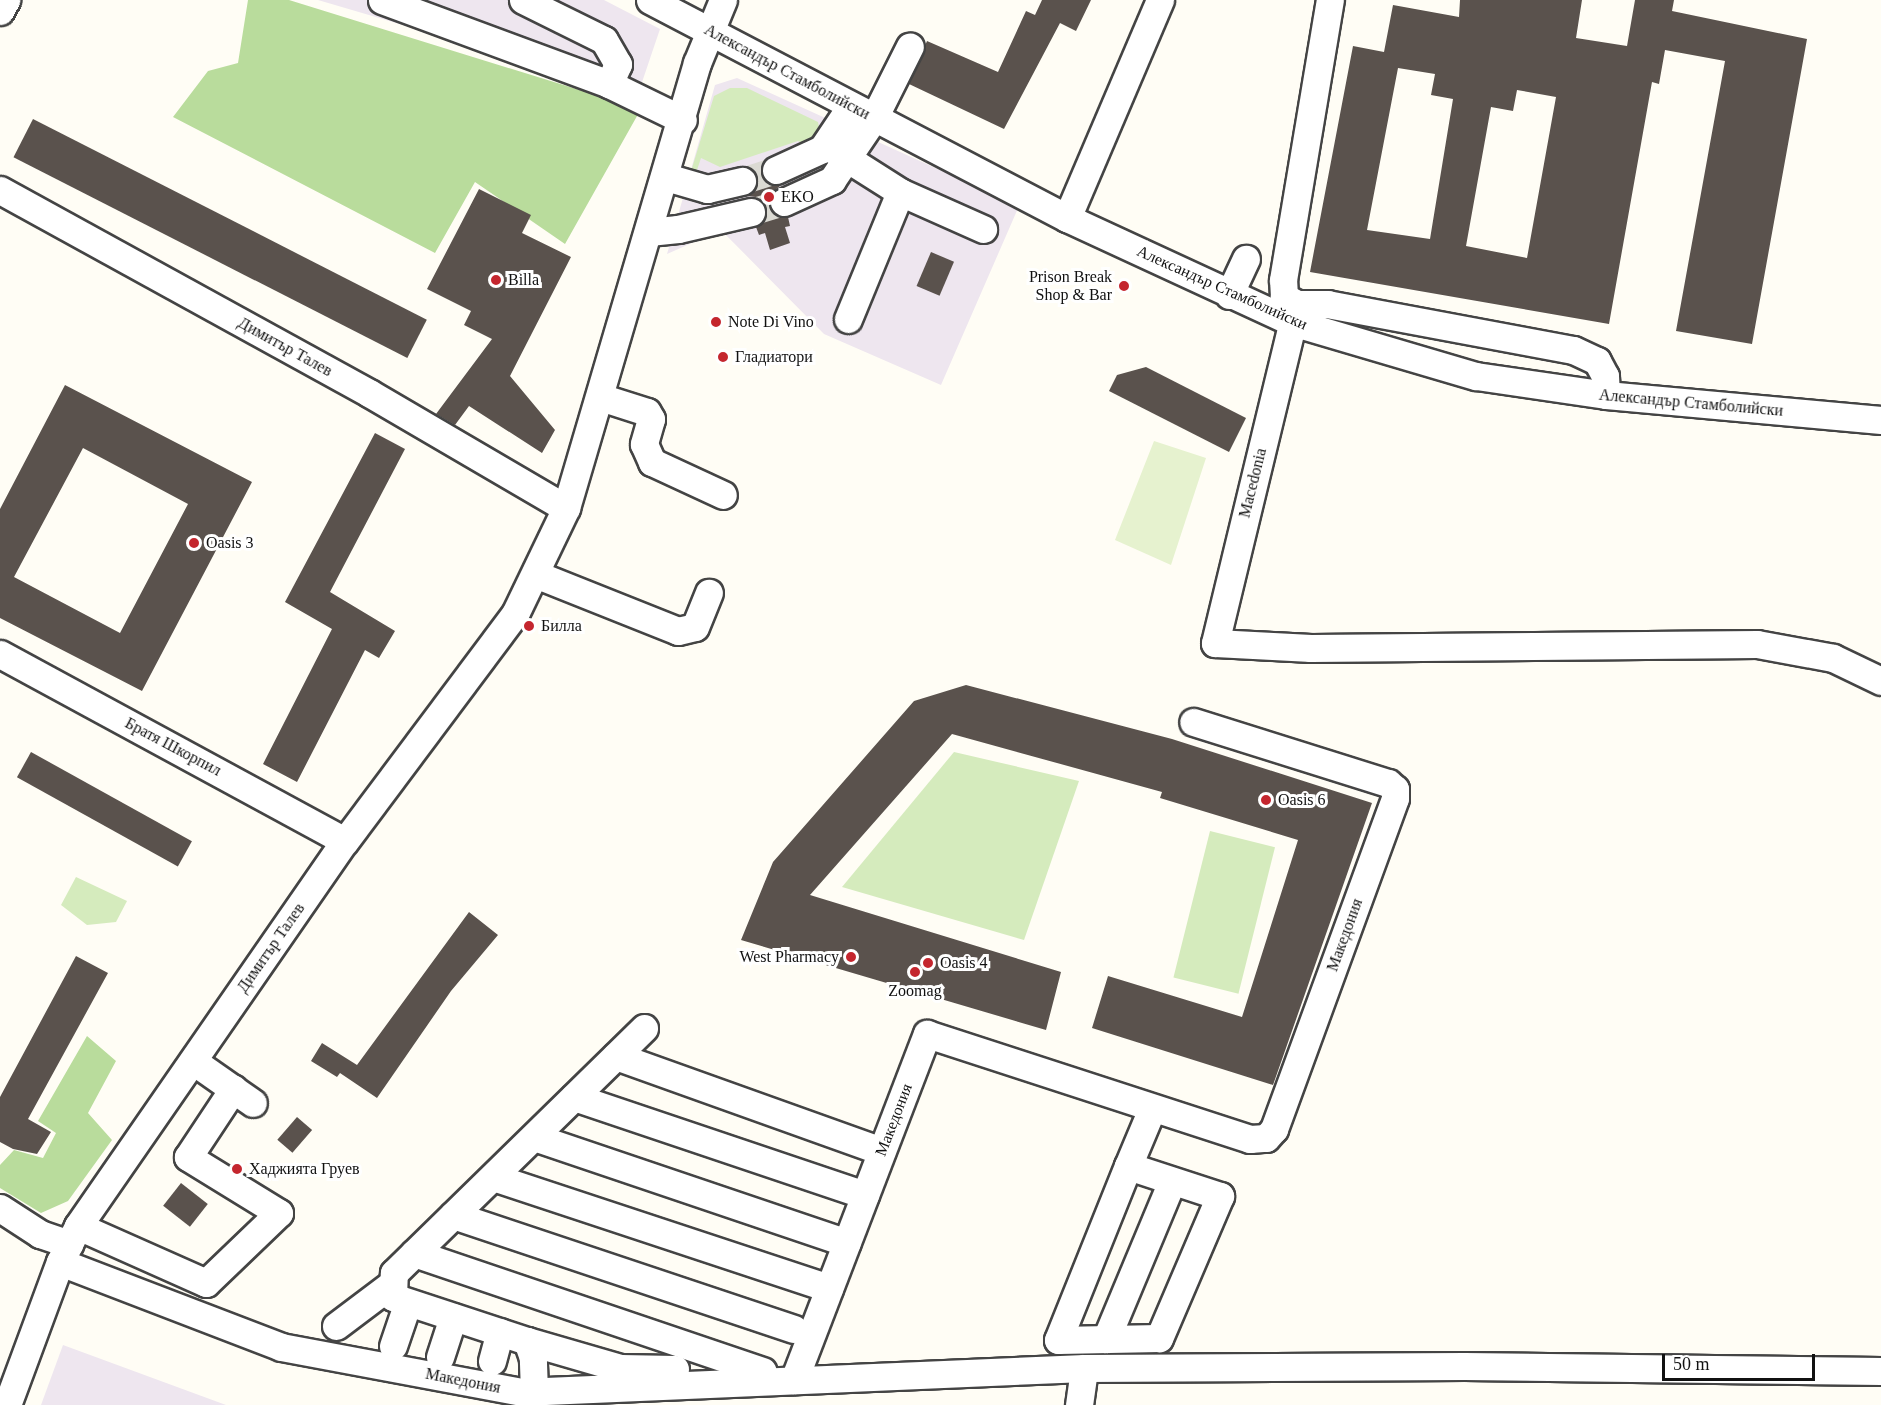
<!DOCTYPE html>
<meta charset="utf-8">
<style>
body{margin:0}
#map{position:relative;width:1881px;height:1405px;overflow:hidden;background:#fffdf5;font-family:"Times New Roman",serif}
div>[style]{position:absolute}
.industrial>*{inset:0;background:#eee6ef}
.green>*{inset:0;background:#d5ebbd;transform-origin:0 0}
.forest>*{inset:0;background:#b9dc9c}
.pitch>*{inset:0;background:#e6f2cf}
.building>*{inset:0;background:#5a524d;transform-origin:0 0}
.minor-tunnel>*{height:27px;margin-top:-13.5px;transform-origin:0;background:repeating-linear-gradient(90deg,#dbdad3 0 27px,transparent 0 41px)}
.roads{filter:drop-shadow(2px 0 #444) drop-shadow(-2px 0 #444) drop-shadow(0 2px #444) drop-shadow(0 -2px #444)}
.minor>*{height:27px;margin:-13.5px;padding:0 13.5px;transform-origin:13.5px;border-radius:13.5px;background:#fff}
.dots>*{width:16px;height:16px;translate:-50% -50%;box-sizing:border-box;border:3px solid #fff;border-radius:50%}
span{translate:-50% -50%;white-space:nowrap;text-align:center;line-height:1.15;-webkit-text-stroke:6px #fff;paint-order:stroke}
.street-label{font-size:16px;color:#111}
.poi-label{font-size:16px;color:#111}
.left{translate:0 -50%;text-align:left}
.right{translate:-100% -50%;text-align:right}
.scale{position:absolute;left:1662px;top:1354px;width:153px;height:27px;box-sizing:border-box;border:3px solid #111;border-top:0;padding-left:8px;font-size:18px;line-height:21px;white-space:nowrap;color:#111;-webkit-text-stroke:4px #fff;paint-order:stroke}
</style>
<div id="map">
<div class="industrial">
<div style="clip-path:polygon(318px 0,604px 0,660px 29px,638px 94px)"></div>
<div style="clip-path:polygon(737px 78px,1019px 206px,941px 385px,824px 334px,721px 230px,667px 254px,715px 85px)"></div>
<div style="clip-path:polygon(63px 1345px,226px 1405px,41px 1405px)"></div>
</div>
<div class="green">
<div style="clip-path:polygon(730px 88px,747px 88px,818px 122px,822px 142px,814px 149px,798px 141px,720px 167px,701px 158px,692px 185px,688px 181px,714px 96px)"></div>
<div style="clip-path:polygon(954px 752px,1079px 781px,1024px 940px,842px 887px)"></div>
<div style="left:1210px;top:831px;width:67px;height:151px;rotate:14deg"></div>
<div style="clip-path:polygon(76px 877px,127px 901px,116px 922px,87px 925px,61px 905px)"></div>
</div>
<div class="forest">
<div style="clip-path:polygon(248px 0,289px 0,641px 109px,565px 244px,475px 182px,435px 253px,173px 117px,208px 71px,238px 63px)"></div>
<div style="clip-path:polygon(87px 1036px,116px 1061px,88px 1113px,112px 1140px,68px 1201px,41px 1213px,0 1188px,0 1165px,14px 1150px,43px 1158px,56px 1133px,38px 1121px)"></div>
</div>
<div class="pitch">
<div style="clip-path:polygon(1154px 441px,1206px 458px,1171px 565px,1115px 540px)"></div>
</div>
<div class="building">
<div style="clip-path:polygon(1042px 0,1091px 0,1076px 31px,1060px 23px,1004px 129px,909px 84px,927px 41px,998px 72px,1026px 11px,1035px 15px)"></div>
<div style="clip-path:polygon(evenodd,1460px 0,1582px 0,1576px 38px,1627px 46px,1635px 0,1674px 0,1672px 11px,1807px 39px,1752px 344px,1676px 331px,1725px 61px,1665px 50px,1659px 84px,1652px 82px,1609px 324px,1310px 272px,1353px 46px,1384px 52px,1393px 5px,1459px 17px,1460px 0,1398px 68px,1435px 74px,1431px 95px,1453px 99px,1430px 239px,1367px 230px,1398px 68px,1460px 0,1517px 90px,1556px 97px,1527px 258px,1466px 246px,1491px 107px,1513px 111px,1517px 90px)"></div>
<div style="left:33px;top:119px;width:442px;height:43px;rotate:27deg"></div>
<div style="clip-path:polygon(762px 163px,762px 177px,780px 186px,771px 193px,770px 208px,775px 215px,788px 217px,790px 226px,785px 227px,790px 243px,770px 250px,765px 233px,759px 235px,756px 227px,766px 217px,766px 208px,756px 197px,746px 196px,757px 185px,757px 177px,748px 167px)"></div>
<div style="clip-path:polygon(479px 189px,531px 215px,522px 233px,571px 257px,510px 376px,555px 430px,542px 453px,469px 406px,455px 425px,436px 414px,492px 339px,464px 325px,471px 311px,427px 289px)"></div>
<div style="left:931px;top:252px;width:25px;height:37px;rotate:23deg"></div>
<div style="clip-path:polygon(1146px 367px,1246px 418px,1229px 452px,1109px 391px,1117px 375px)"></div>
<div style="clip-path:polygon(evenodd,65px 385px,252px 482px,142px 691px,0 618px,0 509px,65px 385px,83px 448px,188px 504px,120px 633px,14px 577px,83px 448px)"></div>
<div style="clip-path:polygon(375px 433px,405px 449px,330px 592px,395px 631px,379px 658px,365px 650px,297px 782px,263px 764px,332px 629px,285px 602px)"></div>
<div style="clip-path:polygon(966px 685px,1172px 739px,1372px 803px,1273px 1085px,1092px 1028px,1108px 976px,1242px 1017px,1298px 840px,1160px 798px,1162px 792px,952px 734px,810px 895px,1061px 972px,1046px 1030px,741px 940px,773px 862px,914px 701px)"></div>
<div style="left:31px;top:752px;width:184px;height:29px;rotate:29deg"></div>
<div style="clip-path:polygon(469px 912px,498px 935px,451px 991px,377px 1098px,340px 1073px,337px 1077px,311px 1061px,322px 1043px,357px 1065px)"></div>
<div style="clip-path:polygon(76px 956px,108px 973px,28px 1119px,51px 1132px,37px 1154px,13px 1149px,0 1142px,0 1097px)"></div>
<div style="left:297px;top:1117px;width:20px;height:30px;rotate:41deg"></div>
<div style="left:181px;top:1183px;width:34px;height:29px;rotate:38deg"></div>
</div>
<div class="minor-tunnel">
<div style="left:742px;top:181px;width:36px;rotate:-18deg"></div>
<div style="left:751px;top:212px;width:34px;rotate:-17deg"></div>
</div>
<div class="roads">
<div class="minor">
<div style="left:382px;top:0;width:242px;rotate:20.3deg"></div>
<div style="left:609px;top:84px;width:82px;rotate:25.9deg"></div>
<div style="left:523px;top:0;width:90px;rotate:26.3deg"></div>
<div style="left:604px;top:40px;width:28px;rotate:60deg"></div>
<div style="left:618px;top:64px;width:22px;rotate:114deg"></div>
<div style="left:650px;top:0;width:471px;rotate:27.6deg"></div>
<div style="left:1067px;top:218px;width:248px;rotate:24.8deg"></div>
<div style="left:1292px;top:322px;width:192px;rotate:16.4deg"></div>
<div style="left:1476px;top:376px;width:131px;rotate:8.3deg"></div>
<div style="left:1606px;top:395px;width:276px;rotate:5.2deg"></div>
<div style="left:0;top:11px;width:13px;rotate:-61deg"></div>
<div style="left:826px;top:145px;width:88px;rotate:32.4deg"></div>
<div style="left:900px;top:192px;width:91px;rotate:24deg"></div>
<div style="left:776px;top:170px;width:51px;rotate:-24.5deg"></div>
<div style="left:822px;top:149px;width:52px;rotate:-56deg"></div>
<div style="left:666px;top:177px;width:43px;rotate:16.3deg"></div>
<div style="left:707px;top:189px;width:36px;rotate:-13deg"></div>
<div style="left:0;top:190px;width:421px;rotate:28.8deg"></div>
<div style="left:369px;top:393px;width:228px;rotate:30.3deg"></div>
<div style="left:784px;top:202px;width:53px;rotate:-24.6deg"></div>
<div style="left:832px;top:180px;width:75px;rotate:-55.9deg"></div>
<div style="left:874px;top:118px;width:80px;rotate:-63.4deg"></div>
<div style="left:1067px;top:218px;width:237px;rotate:-66.9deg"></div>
<div style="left:649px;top:232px;width:29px;rotate:-6deg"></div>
<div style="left:678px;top:229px;width:75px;rotate:-13.1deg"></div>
<div style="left:1229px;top:295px;width:40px;rotate:-65deg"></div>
<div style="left:1297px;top:304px;width:15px;rotate:-152deg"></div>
<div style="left:1284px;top:297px;width:17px;rotate:-93deg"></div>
<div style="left:1283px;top:280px;width:284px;rotate:-80.5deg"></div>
<div style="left:848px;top:319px;width:137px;rotate:-67.7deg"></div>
<div style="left:1606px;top:395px;width:19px;rotate:-93deg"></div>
<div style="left:1605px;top:376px;width:17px;rotate:-118deg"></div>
<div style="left:1597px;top:361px;width:26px;rotate:-155deg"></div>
<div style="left:1573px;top:350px;width:249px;rotate:-169.4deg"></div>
<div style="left:1328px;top:304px;width:31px;rotate:180deg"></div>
<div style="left:1297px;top:304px;width:349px;rotate:103.6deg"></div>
<div style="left:1215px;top:643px;width:96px;rotate:3deg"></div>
<div style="left:1311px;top:648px;width:446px;rotate:-0.5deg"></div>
<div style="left:1757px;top:644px;width:77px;rotate:10.4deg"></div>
<div style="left:1833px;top:658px;width:53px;rotate:25.6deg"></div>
<div style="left:600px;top:397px;width:49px;rotate:17.7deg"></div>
<div style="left:647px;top:412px;width:8px;rotate:60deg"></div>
<div style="left:651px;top:419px;width:26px;rotate:106deg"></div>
<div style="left:644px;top:444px;width:20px;rotate:66deg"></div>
<div style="left:652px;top:462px;width:78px;rotate:24.9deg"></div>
<div style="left:535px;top:574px;width:154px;rotate:21.7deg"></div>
<div style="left:678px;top:631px;width:17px;rotate:-13deg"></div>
<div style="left:695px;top:627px;width:37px;rotate:-68deg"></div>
<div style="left:0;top:654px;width:392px;rotate:28.5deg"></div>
<div style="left:616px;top:1056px;width:282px;rotate:19.7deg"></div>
<div style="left:193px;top:1061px;width:73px;rotate:35deg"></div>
<div style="left:574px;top:1097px;width:307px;rotate:18.6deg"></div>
<div style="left:534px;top:1137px;width:330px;rotate:18.7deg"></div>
<div style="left:1128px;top:1166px;width:97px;rotate:18.1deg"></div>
<div style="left:1220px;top:1196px;width:155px;rotate:113.2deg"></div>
<div style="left:1159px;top:1338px;width:101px;rotate:178.9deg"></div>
<div style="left:1058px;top:1340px;width:188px;rotate:-68.1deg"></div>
<div style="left:1128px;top:1166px;width:62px;rotate:-67.2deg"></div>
<div style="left:493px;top:1177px;width:354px;rotate:18.3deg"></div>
<div style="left:0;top:1208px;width:48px;rotate:33deg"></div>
<div style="left:40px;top:1234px;width:31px;rotate:19deg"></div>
<div style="left:453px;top:1215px;width:359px;rotate:18.5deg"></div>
<div style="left:78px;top:1226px;width:140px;rotate:24deg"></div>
<div style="left:206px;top:1283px;width:101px;rotate:-43.8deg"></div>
<div style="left:279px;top:1213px;width:107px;rotate:-148.4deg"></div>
<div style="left:188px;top:1157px;width:82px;rotate:-56.5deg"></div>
<div style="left:414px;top:1253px;width:368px;rotate:18.7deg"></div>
<div style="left:60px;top:1262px;width:237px;rotate:21deg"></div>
<div style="left:281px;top:1347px;width:245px;rotate:10.6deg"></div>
<div style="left:522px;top:1392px;width:563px;rotate:-2.45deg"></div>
<div style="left:1084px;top:1368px;width:380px;rotate:-0.3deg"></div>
<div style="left:1464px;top:1366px;width:417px;rotate:0.7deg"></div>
<div style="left:336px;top:1326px;width:71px;rotate:-37deg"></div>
<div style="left:1106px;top:1339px;width:171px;rotate:-67.3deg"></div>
<div style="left:527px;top:1341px;width:97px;rotate:16.2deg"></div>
<div style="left:620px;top:1368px;width:55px;rotate:1deg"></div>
<div style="left:393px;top:1346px;width:46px;rotate:-71.2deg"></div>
<div style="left:440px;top:1357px;width:42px;rotate:-72deg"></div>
<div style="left:492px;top:1361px;width:30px;rotate:-75deg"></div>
<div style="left:794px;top:1380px;width:371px;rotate:-69deg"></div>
<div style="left:927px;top:1034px;width:340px;rotate:18deg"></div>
<div style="left:1250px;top:1139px;width:16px;rotate:-4deg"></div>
<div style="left:1266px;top:1138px;width:12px;rotate:-48deg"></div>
<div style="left:1274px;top:1129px;width:352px;rotate:-69.9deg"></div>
<div style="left:1395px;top:798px;width:9px;rotate:-90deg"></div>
<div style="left:1395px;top:789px;width:9px;rotate:-139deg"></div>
<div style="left:1388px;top:783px;width:204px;rotate:-162.6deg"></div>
<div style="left:534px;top:1392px;width:34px;rotate:-92deg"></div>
<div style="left:533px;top:1358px;width:18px;rotate:-109deg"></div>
<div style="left:527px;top:1341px;width:141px;rotate:-161.8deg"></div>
<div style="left:393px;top:1297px;width:24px;rotate:-88deg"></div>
<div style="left:394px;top:1273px;width:350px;rotate:-44.4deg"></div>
<div style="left:7px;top:1405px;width:153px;rotate:-69.7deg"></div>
<div style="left:60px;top:1262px;width:40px;rotate:-63.4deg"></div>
<div style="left:78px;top:1226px;width:469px;rotate:-55.3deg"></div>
<div style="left:345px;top:841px;width:284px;rotate:-53.2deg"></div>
<div style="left:515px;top:614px;width:118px;rotate:-64.3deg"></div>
<div style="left:566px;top:508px;width:464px;rotate:-73.6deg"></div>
<div style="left:697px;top:63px;width:68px;rotate:-67.6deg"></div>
<div style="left:1079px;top:1405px;width:37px;rotate:-82deg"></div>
</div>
</div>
<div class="dots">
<div style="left:769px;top:197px;background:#c4262e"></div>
<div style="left:496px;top:280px;background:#c4262e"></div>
<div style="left:1124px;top:286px;background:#c4262e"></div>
<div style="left:716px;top:322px;background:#c4262e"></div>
<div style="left:723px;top:357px;background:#c4262e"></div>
<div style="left:194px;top:543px;background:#c4262e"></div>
<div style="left:529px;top:626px;background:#c4262e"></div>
<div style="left:1266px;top:800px;background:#c4262e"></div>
<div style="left:851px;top:957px;background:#c4262e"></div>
<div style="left:928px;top:963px;background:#c4262e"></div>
<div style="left:915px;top:972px;background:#c4262e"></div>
<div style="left:237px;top:1169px;background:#c4262e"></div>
</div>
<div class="street-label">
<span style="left:787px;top:72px;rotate:28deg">Александър Стамболийски</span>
<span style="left:1222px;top:288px;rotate:24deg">Александър Стамболийски</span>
<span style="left:285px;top:347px;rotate:29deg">Димитър Талев</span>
<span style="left:1691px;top:403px;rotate:5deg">Александър Стамболийски</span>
<span style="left:1253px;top:483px;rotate:-76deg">Macedonia</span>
<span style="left:173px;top:747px;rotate:28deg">Братя Шкорпил</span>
<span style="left:1345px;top:935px;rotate:-70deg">Македония</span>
<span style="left:271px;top:948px;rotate:-55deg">Димитър Талев</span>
<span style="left:894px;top:1120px;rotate:-69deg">Македония</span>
<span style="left:463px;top:1381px;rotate:11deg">Македония</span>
</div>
<div class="poi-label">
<span class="left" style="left:781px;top:197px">EKO</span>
<span class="right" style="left:1112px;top:286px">Prison Break<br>Shop &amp; Bar</span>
<span class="left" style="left:508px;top:280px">Billa</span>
<span class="left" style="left:728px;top:322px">Note Di Vino</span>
<span class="left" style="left:735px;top:357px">Гладиатори</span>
<span class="left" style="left:206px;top:543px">Oasis 3</span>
<span class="left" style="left:541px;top:626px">Билла</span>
<span class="left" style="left:1278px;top:800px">Oasis 6</span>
<span class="right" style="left:839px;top:957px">West Pharmacy</span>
<span class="left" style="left:940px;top:963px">Oasis 4</span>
<span style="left:915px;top:991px">Zoomag</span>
<span class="left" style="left:249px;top:1169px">Хаджията Груев</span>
</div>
<div class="scale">50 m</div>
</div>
